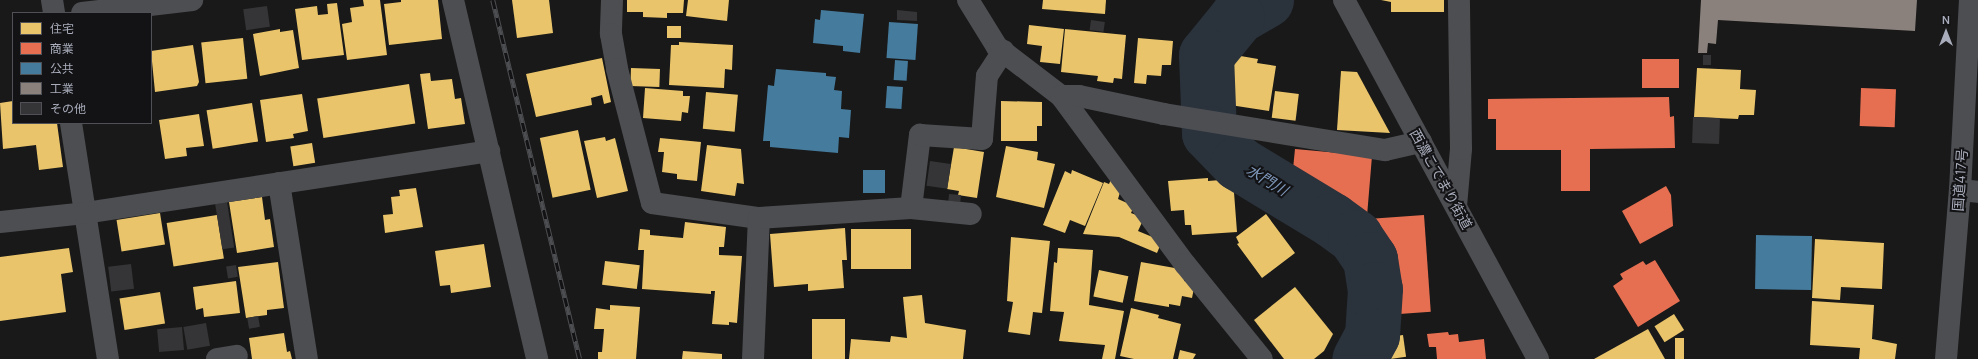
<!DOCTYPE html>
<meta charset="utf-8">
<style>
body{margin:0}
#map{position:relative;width:1978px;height:359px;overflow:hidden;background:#191919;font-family:Manrope,"Noto Sans JP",sans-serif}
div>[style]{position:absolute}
.homes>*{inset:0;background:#e9c46a;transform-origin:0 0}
.shops>*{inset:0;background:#e76f51;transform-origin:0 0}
.public>*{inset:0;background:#457b9d;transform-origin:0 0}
.industry>*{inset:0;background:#8a817c}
.river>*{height:55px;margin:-27.5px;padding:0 27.5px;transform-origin:27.5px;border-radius:27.5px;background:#2a323c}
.building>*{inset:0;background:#353537;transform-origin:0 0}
.minor>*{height:22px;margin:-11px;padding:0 11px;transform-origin:11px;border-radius:11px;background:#4d4e52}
.tertiary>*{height:22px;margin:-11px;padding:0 11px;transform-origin:11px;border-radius:11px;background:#4d4e52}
.trunk>*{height:22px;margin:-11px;padding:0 11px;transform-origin:11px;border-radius:11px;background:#4c4e52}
.rail>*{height:4.5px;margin-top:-2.25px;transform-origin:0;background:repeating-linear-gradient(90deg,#131315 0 9px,#4d4e51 0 18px);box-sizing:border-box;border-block:1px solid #4d4e51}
span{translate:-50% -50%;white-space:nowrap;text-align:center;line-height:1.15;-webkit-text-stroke:4px #131315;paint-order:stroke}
.street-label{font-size:14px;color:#a9adbb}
.water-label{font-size:15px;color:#7d97b9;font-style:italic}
.legend{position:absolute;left:12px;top:12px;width:140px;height:112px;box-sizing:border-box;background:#131315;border:1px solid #4f5157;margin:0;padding:5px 7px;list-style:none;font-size:12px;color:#a9adbb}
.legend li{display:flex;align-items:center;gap:8px;height:20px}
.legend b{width:20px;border:1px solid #4f5157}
.north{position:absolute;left:1926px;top:12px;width:40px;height:40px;-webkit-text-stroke:3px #131315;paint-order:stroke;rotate:0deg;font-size:11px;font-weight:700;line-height:16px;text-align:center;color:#a9adbb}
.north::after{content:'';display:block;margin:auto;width:14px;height:18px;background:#a9adbb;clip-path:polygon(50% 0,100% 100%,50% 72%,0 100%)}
</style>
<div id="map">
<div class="homes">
<div style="clip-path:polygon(363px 0,380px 0,387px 55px,347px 60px,342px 24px,352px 22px,350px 8px,364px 6px)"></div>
<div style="clip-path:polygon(401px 0,438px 0,442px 39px,389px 45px,384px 4px,401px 2px)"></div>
<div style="clip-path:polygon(512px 0,549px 0,553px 33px,517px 38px)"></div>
<div style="clip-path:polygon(627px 0,684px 0,683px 13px,667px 13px,667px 18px,643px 17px,643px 12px,627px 12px)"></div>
<div style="clip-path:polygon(688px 0,729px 0,727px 21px,686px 16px)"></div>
<div style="clip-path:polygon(1043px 0,1106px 0,1105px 14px,1042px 9px)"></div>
<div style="clip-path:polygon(1381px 0,1444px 0,1444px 12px,1391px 12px,1391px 2px)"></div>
<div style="clip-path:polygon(337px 3px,344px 55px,302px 60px,295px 9px,317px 6px,318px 15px,328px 14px,327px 4px)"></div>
<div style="clip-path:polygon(1029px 25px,1064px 29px,1060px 64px,1040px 62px,1042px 46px,1027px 44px)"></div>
<div style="left:667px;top:26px;width:14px;height:12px"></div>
<div style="clip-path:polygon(280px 29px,280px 32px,293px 30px,299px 68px,260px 76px,253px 34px)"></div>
<div style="clip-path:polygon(1065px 29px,1126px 35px,1122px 79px,1114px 78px,1113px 83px,1097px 81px,1098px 76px,1061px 72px)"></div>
<div style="left:243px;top:38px;width:41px;height:42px;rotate:84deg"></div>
<div style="clip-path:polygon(1138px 38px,1173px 41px,1171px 65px,1162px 65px,1161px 76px,1147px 75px,1146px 84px,1134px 83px)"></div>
<div style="clip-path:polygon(679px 42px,733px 45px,732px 70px,725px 69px,724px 88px,669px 85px,671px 45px,679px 45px)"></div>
<div style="clip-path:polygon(193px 45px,199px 82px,197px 86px,155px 92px,151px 51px)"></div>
<div style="clip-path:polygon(1229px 54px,1258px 59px,1257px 63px,1276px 66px,1269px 111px,1217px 103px,1224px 59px,1228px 60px)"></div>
<div style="clip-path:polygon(602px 58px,611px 102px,604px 104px,602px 95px,591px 98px,592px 105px,536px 117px,526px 74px)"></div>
<div style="left:631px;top:68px;width:29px;height:18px;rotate:2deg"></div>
<div style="clip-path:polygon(1697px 68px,1741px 70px,1740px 89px,1756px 90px,1754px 115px,1739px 115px,1738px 119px,1694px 117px)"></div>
<div style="clip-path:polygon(1341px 71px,1357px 72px,1390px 133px,1337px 130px)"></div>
<div style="clip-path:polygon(430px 73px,431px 81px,452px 79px,455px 99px,461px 98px,465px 124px,428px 129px,420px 74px)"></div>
<div style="left:409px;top:84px;width:40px;height:93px;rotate:81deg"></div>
<div style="clip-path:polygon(645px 88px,683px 91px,683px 96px,690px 96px,688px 113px,682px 112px,681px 121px,643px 118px)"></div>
<div style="left:1275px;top:91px;width:24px;height:27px;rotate:7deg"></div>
<div style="left:706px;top:92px;width:32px;height:37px;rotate:5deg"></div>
<div style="clip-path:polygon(302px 94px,308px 131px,293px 134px,294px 138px,266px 142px,260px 100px)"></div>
<div style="clip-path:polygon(13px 101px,13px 123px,57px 123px,63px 167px,39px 170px,36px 145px,3px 149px,0 103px)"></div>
<div style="clip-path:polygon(1001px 101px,1042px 102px,1042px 126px,1037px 126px,1037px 141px,1001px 141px)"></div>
<div style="left:252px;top:103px;width:39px;height:46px;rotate:81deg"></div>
<div style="clip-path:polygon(199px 114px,204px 146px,186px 148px,187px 156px,165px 159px,159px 120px)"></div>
<div style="left:578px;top:130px;width:61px;height:39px;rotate:78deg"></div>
<div style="clip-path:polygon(605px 137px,606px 141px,615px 138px,628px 191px,597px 198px,584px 141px)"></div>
<div style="clip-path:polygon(660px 138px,701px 142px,697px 181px,677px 179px,677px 174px,662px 172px,664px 152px,658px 152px)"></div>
<div style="left:312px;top:143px;width:20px;height:22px;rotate:81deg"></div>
<div style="clip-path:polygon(707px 145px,741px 149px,744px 184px,737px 183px,735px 196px,701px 191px)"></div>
<div style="clip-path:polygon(1006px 146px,1038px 152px,1037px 160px,1055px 164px,1044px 208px,996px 197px)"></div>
<div style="clip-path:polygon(954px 147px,984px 152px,977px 198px,958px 195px,959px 191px,947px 189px)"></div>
<div style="clip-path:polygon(1072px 170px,1103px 183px,1085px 226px,1070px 220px,1065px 233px,1043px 225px,1065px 171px,1071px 174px)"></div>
<div style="clip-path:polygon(1112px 177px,1121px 189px,1118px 199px,1134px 206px,1131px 213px,1144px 218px,1138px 231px,1162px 241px,1157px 253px,1119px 237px,1083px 234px,1104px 182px,1109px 184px)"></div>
<div style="clip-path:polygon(1208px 178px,1208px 181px,1233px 179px,1237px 232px,1192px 235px,1191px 225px,1185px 225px,1184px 210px,1171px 211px,1168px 181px)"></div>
<div style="clip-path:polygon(416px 188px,423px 227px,385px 233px,383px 215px,393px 214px,391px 197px,400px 196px,399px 190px)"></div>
<div style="clip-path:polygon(262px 197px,265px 220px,270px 219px,274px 247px,237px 253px,229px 202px)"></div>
<div style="left:160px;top:213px;width:32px;height:44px;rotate:81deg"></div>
<div style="clip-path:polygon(1266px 214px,1295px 253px,1262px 278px,1237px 244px,1239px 243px,1236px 237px)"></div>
<div style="left:217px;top:215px;width:44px;height:51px;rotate:81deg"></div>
<div style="clip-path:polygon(685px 222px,726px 227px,724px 247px,719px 247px,719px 255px,742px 256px,737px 323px,729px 322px,729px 325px,712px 324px,715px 291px,711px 291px,711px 294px,642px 289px,644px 250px,638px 250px,640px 229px,650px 230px,650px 235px,683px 238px)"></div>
<div style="clip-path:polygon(845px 228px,847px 260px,842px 260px,844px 288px,808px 291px,808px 284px,774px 287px,770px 234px)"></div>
<div style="left:851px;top:229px;width:60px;height:40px"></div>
<div style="clip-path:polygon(1011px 237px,1050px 241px,1042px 313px,1033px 312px,1030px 335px,1008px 332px,1013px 302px,1007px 301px)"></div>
<div style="clip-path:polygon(1815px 239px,1884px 243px,1882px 289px,1841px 287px,1840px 300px,1812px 298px)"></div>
<div style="clip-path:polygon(484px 244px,491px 287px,451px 293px,450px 285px,440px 286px,435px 251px)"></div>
<div style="clip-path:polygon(69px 248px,73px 272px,61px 274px,66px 312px,0 321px,0 257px)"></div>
<div style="clip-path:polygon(1058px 248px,1093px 250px,1089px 305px,1124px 311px,1115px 359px,1102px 359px,1105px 345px,1059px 341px,1064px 312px,1050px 311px,1054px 262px,1057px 263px)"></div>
<div style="left:605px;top:261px;width:35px;height:24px;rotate:7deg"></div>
<div style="clip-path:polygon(278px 262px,284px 308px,267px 310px,267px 315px,246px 318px,238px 267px)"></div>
<div style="clip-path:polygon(1141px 262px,1186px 270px,1184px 281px,1195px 283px,1192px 298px,1182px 296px,1180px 306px,1169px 304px,1169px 307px,1134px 301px)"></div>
<div style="left:1099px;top:270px;width:30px;height:27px;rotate:12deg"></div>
<div style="clip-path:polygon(236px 281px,240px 313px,204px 317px,203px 308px,196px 310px,193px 287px)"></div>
<div style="clip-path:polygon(1295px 287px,1333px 334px,1324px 351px,1314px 359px,1284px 359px,1254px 320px)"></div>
<div style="left:160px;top:292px;width:32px;height:41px;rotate:81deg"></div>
<div style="clip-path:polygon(922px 295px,925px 323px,966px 330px,963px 359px,849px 359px,851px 339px,890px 342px,891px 336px,907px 338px,903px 297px)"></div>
<div style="clip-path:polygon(1812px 301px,1874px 305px,1872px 339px,1897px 344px,1895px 359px,1859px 359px,1860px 348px,1810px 345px)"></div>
<div style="clip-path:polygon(610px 305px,640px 307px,636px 359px,598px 359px,598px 352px,602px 352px,604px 329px,594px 329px,596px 308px,610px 310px)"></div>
<div style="clip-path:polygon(1131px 308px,1159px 315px,1158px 318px,1181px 324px,1173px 359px,1134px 359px,1120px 356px)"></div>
<div style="left:1674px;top:314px;width:19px;height:23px;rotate:58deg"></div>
<div style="left:812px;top:319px;width:33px;height:40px"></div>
<div style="clip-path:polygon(1648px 329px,1665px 359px,1594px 359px)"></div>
<div style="clip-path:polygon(284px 333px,287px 352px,290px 351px,292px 359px,252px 359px,249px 338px)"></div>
<div style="left:1403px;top:335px;width:22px;height:33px;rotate:82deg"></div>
<div style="left:1675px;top:338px;width:9px;height:21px"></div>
<div style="clip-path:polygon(1180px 350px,1196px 354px,1193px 359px,1178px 359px)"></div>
<div style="clip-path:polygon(683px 351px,722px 354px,722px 359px,682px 359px)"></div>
</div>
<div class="shops">
<div style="left:1642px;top:59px;width:37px;height:29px"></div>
<div style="left:1861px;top:88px;width:35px;height:38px;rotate:2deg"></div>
<div style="clip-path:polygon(1669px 97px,1670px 117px,1674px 116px,1675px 148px,1590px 149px,1590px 191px,1561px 191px,1561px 150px,1496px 150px,1496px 119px,1488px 119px,1488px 99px)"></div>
<div style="clip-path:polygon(1295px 149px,1372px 156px,1367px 216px,1326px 211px,1292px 179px)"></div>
<div style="clip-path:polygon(1666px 186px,1671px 195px,1673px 226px,1640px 244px,1622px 211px)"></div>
<div style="left:1424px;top:215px;width:97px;height:56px;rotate:86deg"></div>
<div style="clip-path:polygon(1655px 260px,1680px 301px,1638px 327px,1613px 286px,1623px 279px,1620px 274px,1643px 261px,1646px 265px)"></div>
<div style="clip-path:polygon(1448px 332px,1449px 335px,1458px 334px,1459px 342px,1484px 339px,1486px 359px,1437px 359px,1436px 347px,1429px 347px,1427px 334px)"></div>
</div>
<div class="public">
<div style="clip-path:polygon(821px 10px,864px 14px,860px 53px,843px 51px,843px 46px,813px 43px,815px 19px,820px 20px)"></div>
<div style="left:889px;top:22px;width:29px;height:36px;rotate:4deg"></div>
<div style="left:895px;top:60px;width:13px;height:20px;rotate:4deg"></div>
<div style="clip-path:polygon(776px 69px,826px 73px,826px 76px,836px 77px,834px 90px,842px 91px,841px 109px,851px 110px,849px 138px,839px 137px,838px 153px,770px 147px,770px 141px,763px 141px,768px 85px,774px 86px)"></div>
<div style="left:887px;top:86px;width:16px;height:22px;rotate:4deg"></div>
<div style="left:863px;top:170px;width:22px;height:23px"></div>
<div style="left:1756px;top:235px;width:56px;height:54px;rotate:1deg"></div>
</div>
<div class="industry">
<div style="clip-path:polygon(1701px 0,1917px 0,1915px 31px,1718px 20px,1716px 44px,1708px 43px,1707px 53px,1698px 53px)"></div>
</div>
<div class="river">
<div style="left:1266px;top:0;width:34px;rotate:150deg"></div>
<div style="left:1237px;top:17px;width:49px;rotate:129.2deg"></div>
<div style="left:1206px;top:55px;width:78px;rotate:87.8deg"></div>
<div style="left:1209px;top:133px;width:42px;rotate:46deg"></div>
<div style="left:1238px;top:163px;width:110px;rotate:31.2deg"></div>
<div style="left:1332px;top:220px;width:29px;rotate:36deg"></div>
<div style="left:1355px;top:237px;width:27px;rotate:56deg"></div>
<div style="left:1370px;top:259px;width:30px;rotate:81deg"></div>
<div style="left:1375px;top:289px;width:46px;rotate:93.7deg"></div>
<div style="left:1372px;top:335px;width:27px;rotate:118deg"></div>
</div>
<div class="building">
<div style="left:267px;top:6px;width:21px;height:24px;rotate:82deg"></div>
<div style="clip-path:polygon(897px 10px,917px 12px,917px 21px,897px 20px)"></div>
<div style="left:1091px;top:20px;width:14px;height:10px;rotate:8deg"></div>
<div style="left:1703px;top:55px;width:8px;height:10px"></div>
<div style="left:1693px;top:117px;width:27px;height:26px;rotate:2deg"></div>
<div style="left:930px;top:161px;width:21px;height:25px;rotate:8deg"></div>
<div style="left:949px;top:194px;width:12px;height:7px;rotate:5deg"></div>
<div style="left:227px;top:202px;width:46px;height:12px;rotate:81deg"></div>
<div style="left:131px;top:264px;width:25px;height:23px;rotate:83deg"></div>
<div style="left:236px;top:265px;width:12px;height:10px;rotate:81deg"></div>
<div style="left:258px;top:316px;width:11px;height:11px;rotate:80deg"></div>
<div style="left:206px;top:323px;width:23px;height:23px;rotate:80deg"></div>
<div style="left:182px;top:327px;width:23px;height:25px;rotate:85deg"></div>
</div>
<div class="minor">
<div style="left:52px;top:0;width:13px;rotate:81deg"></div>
<div style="left:453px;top:0;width:369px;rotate:76.8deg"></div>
<div style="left:612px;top:0;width:34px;rotate:92deg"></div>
<div style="left:611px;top:34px;width:36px;rotate:80deg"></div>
<div style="left:617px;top:69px;width:138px;rotate:75.4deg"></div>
<div style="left:652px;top:203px;width:108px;rotate:8deg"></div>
<div style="left:968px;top:0;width:55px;rotate:58.3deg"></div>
<div style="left:997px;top:47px;width:81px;rotate:37.4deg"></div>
<div style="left:1061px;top:96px;width:209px;rotate:53.6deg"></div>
<div style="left:1185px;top:264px;width:122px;rotate:51deg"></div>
<div style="left:82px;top:13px;width:111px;rotate:-6.7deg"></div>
<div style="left:1061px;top:96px;width:18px"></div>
<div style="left:1079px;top:96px;width:87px;rotate:12deg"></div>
<div style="left:1164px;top:114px;width:224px;rotate:9.3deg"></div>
<div style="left:1385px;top:150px;width:37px;rotate:-13deg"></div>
<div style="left:71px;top:123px;width:239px;rotate:81.1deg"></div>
<div style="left:279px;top:183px;width:178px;rotate:81deg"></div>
<div style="left:1960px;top:190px;width:18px;rotate:6deg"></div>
<div style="left:1456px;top:206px;width:57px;rotate:-85deg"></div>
<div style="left:1461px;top:149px;width:149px;rotate:-90.8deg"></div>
<div style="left:911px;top:208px;width:60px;rotate:5.7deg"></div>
<div style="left:0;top:222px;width:85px;rotate:-6deg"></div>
<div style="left:85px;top:213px;width:409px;rotate:-8.7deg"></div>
<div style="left:217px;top:359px;width:20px;rotate:-9deg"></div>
<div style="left:753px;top:359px;width:141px;rotate:-87.6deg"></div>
<div style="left:759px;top:218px;width:152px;rotate:-3.8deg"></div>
<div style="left:911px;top:208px;width:74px;rotate:-83deg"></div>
<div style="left:920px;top:135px;width:62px;rotate:3.7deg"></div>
<div style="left:982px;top:139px;width:63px;rotate:-85.5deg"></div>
<div style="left:987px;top:76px;width:30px;rotate:-57deg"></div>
</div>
<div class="tertiary">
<div style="left:1344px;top:0;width:408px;rotate:61.6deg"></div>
</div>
<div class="trunk">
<div style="left:1946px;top:359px;width:170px;rotate:-85.3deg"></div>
<div style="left:1960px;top:190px;width:190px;rotate:-87deg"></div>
</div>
<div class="rail">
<div style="left:493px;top:0;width:369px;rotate:76.4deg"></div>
</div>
<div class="street-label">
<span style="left:1441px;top:179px;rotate:61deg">西濃こでまり街道</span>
<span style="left:1960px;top:180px;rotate:-86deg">国道417号</span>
</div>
<div class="water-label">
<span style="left:1267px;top:180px;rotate:31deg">水門川</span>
</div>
<ul class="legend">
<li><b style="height:11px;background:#e9c46a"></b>住宅</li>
<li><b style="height:11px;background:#e76f51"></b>商業</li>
<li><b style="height:11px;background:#457b9d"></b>公共</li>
<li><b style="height:11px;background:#8a817c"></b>工業</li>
<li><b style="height:11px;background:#353537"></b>その他</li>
</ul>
<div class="north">N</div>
</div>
